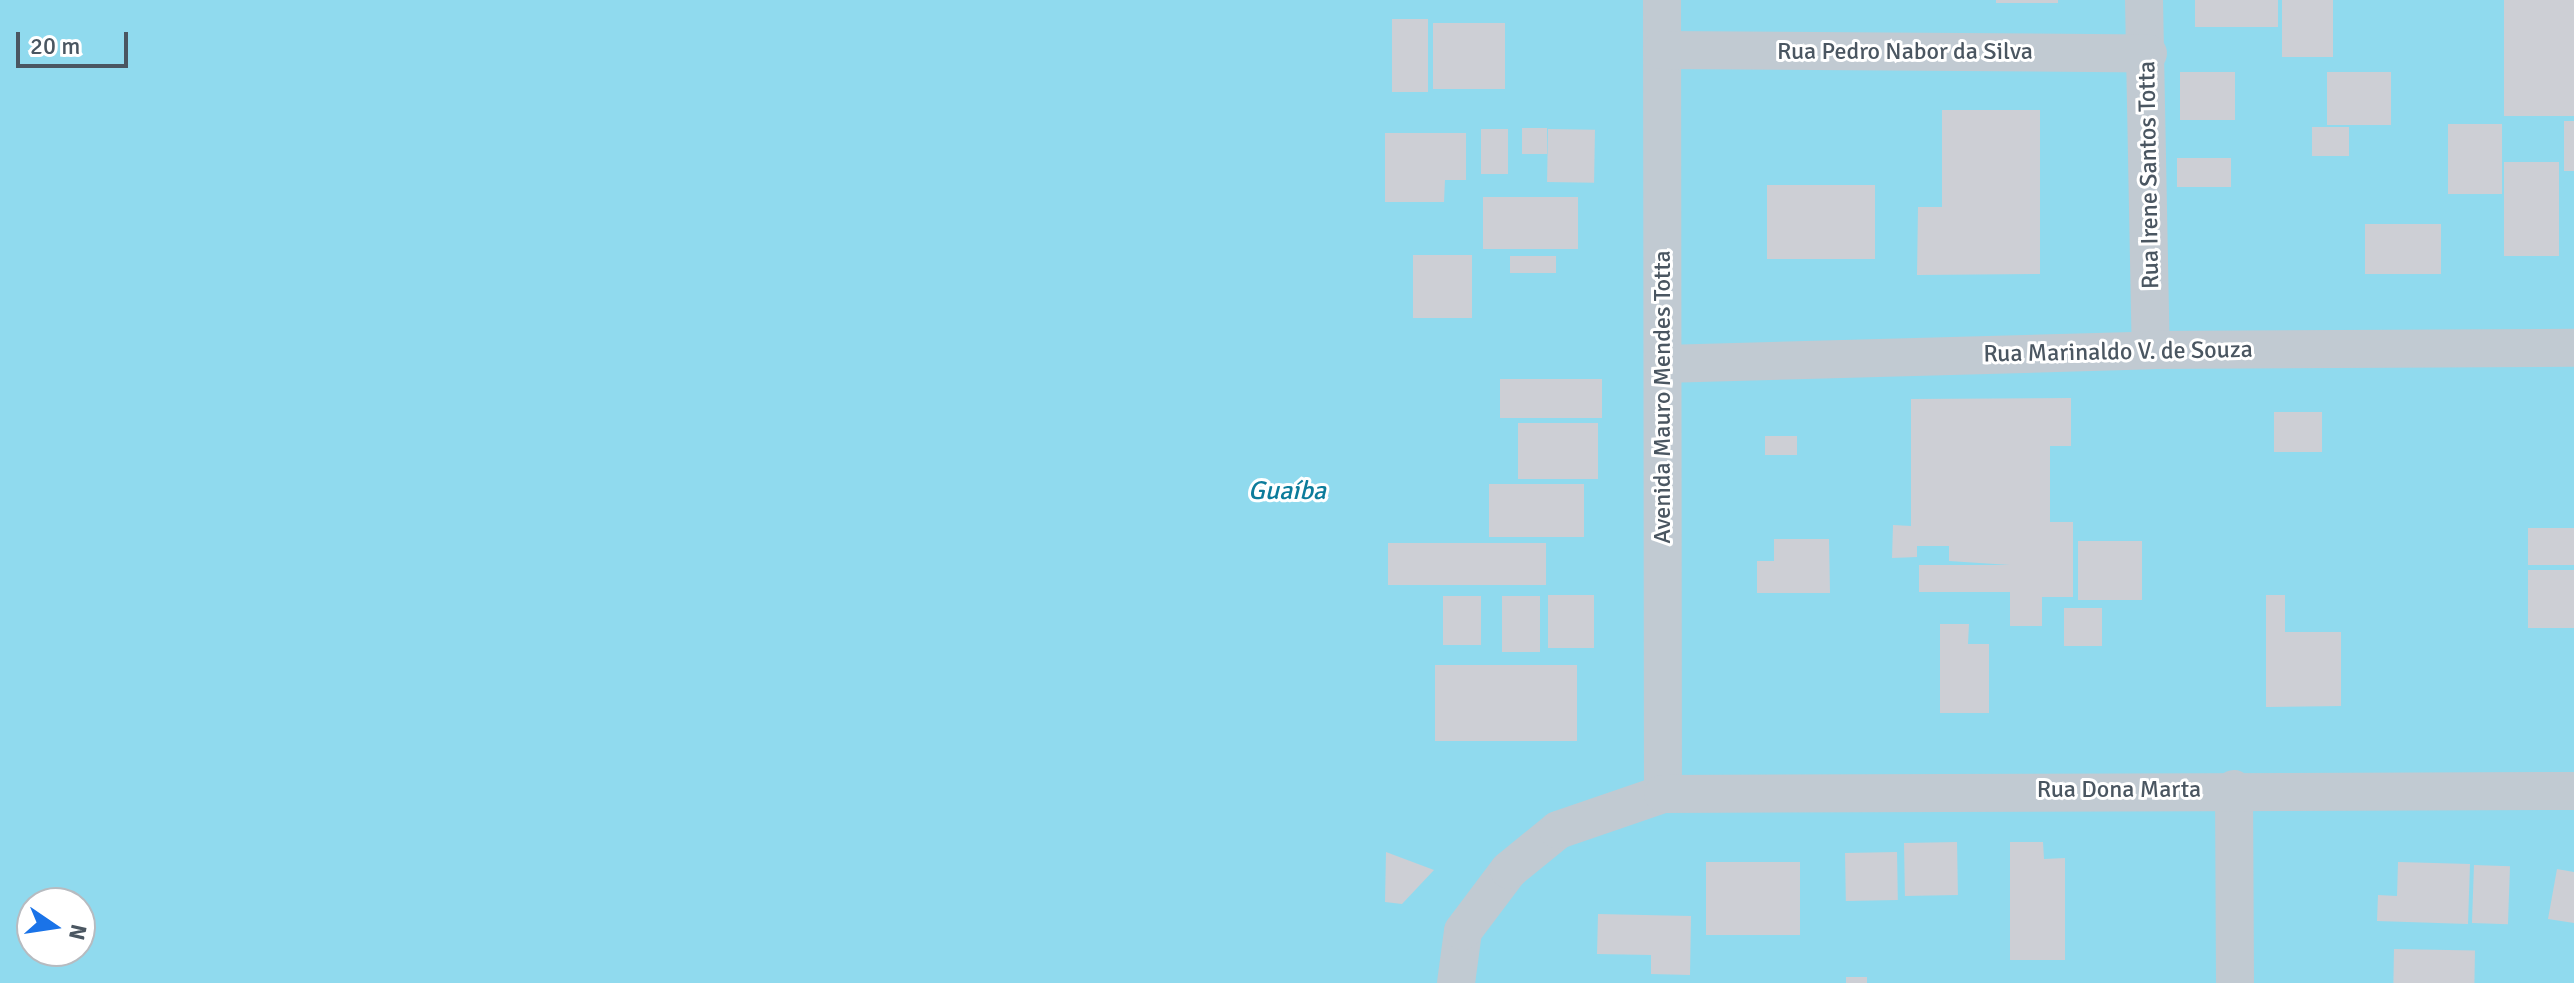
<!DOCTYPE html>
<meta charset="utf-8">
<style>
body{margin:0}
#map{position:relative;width:2574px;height:983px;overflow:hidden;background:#f5f3f3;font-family:Signika,sans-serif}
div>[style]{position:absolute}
.water>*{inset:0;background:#90daee}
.building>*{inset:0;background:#cdcfd5;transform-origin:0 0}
.street>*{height:38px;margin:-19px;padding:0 19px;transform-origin:19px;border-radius:19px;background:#c1cad2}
span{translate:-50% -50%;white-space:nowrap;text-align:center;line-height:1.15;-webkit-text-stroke:6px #fff;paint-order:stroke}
.street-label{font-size:24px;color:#4a5661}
.water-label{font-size:26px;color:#0c7c9b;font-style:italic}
.north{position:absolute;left:16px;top:887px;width:80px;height:80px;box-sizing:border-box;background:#fff;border:2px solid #b7bbc0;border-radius:50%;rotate:103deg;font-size:22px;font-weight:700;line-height:32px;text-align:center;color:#4a5661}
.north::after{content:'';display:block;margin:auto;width:28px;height:36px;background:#1a73e8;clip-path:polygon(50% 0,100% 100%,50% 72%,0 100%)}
.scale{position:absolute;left:16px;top:32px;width:112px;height:36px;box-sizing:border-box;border:4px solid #4a5661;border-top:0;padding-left:10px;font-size:24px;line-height:28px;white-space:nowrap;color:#4a5661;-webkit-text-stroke:6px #fff;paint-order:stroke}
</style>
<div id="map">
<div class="water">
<div style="clip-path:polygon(evenodd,0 0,2574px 0,2574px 983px,0 983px,0 0,32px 903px,80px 903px,80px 951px,32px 951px,32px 903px)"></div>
</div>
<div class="building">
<div style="left:1996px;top:0;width:62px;height:3px"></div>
<div style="left:2195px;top:0;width:83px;height:27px"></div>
<div style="left:2282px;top:0;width:51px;height:57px"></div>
<div style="left:2504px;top:0;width:70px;height:116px"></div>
<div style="left:1392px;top:19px;width:36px;height:73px"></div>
<div style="left:1433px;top:23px;width:72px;height:66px"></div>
<div style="left:2180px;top:72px;width:55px;height:48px"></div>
<div style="left:2327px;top:72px;width:64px;height:53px"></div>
<div style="clip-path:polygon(1942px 110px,2040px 110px,2040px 274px,1917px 275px,1918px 207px,1942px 207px)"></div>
<div style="left:2564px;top:121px;width:10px;height:50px"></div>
<div style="left:2448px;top:124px;width:54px;height:70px"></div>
<div style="left:2349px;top:127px;width:29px;height:37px;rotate:90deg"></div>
<div style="left:1522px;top:128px;width:25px;height:26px"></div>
<div style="left:1481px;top:129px;width:27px;height:45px"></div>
<div style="left:1548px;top:129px;width:47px;height:53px;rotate:1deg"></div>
<div style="clip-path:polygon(1385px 133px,1466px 133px,1466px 180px,1445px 180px,1444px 202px,1385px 202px)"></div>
<div style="left:2231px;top:158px;width:29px;height:54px;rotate:90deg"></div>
<div style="left:2504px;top:162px;width:55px;height:94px"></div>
<div style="left:1767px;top:185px;width:108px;height:74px"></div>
<div style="left:1483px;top:197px;width:95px;height:52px"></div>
<div style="left:2365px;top:224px;width:76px;height:50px"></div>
<div style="left:1472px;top:255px;width:63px;height:59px;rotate:90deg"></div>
<div style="left:1510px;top:256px;width:46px;height:17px"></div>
<div style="left:1500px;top:379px;width:102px;height:39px"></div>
<div style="clip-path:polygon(2071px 398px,2071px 446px,2050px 446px,2050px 522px,2073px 522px,2073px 597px,2042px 597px,2042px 626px,2010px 626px,2010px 592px,1919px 592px,1919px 565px,2010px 565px,1949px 561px,1949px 546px,1917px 546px,1917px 557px,1892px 558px,1893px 525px,1911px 526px,1911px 399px)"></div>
<div style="left:2274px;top:412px;width:48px;height:40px"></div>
<div style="left:1518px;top:423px;width:80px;height:56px"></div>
<div style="left:1765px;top:436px;width:32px;height:19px"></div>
<div style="left:1584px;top:484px;width:53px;height:95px;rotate:90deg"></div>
<div style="left:2574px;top:528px;width:37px;height:46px;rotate:90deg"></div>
<div style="clip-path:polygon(1774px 539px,1829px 539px,1830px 593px,1757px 593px,1757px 561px,1774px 561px)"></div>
<div style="left:2142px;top:541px;width:59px;height:64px;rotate:90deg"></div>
<div style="left:1546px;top:543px;width:42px;height:158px;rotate:90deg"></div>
<div style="left:2528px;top:570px;width:46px;height:58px"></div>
<div style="left:1594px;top:595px;width:53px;height:46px;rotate:90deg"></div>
<div style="clip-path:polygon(2266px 595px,2285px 595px,2285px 632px,2341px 632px,2341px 706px,2266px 707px)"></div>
<div style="left:1443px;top:596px;width:38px;height:49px"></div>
<div style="left:1502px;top:596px;width:38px;height:56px"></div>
<div style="left:2064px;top:608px;width:38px;height:38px"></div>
<div style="clip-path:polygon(1940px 624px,1969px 624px,1968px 644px,1989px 644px,1989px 713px,1940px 713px)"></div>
<div style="left:1577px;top:665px;width:76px;height:142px;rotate:90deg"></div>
<div style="left:1957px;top:842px;width:53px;height:53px;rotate:89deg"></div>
<div style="clip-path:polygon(2010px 842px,2043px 842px,2044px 859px,2065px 858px,2065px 960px,2010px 960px)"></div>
<div style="clip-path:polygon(1386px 852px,1434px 870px,1402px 904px,1385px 902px)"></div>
<div style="left:1897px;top:852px;width:48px;height:52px;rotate:89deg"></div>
<div style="left:1800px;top:862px;width:73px;height:94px;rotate:90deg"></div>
<div style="clip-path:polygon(2398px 862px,2470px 864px,2468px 924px,2377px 921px,2378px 895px,2397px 896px)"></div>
<div style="left:2474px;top:865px;width:36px;height:58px;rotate:2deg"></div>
<div style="clip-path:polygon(2557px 869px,2574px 872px,2574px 923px,2548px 919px)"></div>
<div style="clip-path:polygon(1598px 914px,1691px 916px,1690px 975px,1651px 974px,1651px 955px,1597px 954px)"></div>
<div style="left:2394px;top:949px;width:81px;height:34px;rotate:1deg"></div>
<div style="left:1846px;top:977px;width:21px;height:6px"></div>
</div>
<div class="street">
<div style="left:1662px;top:0;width:794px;rotate:89.93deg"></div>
<div style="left:2144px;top:0;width:350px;rotate:88.9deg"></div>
<div style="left:1662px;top:50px;width:486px;rotate:0.4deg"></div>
<div style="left:1663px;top:364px;width:488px;rotate:-1.6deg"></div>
<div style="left:2151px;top:350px;width:423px;rotate:-0.3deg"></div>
<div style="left:2234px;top:789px;width:194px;rotate:89.7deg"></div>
<div style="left:1456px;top:983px;width:52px;rotate:-82.3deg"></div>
<div style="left:1463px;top:931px;width:76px;rotate:-53deg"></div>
<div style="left:1509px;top:870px;width:63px;rotate:-39.2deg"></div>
<div style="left:1558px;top:830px;width:111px;rotate:-18.9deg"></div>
<div style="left:1663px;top:794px;width:911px;rotate:-0.19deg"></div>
</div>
<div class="street-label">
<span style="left:1905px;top:52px">Rua Pedro Nabor da Silva</span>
<span style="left:2149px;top:175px;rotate:-91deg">Rua Irene Santos Totta</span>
<span style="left:2118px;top:352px;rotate:-1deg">Rua Marinaldo V. de Souza</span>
<span style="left:1663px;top:397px;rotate:-90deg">Avenida Mauro Mendes Totta</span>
<span style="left:2119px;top:790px">Rua Dona Marta</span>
</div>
<div class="water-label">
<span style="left:1287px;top:492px">Guaíba</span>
</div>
<div class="north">N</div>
<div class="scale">20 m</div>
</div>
